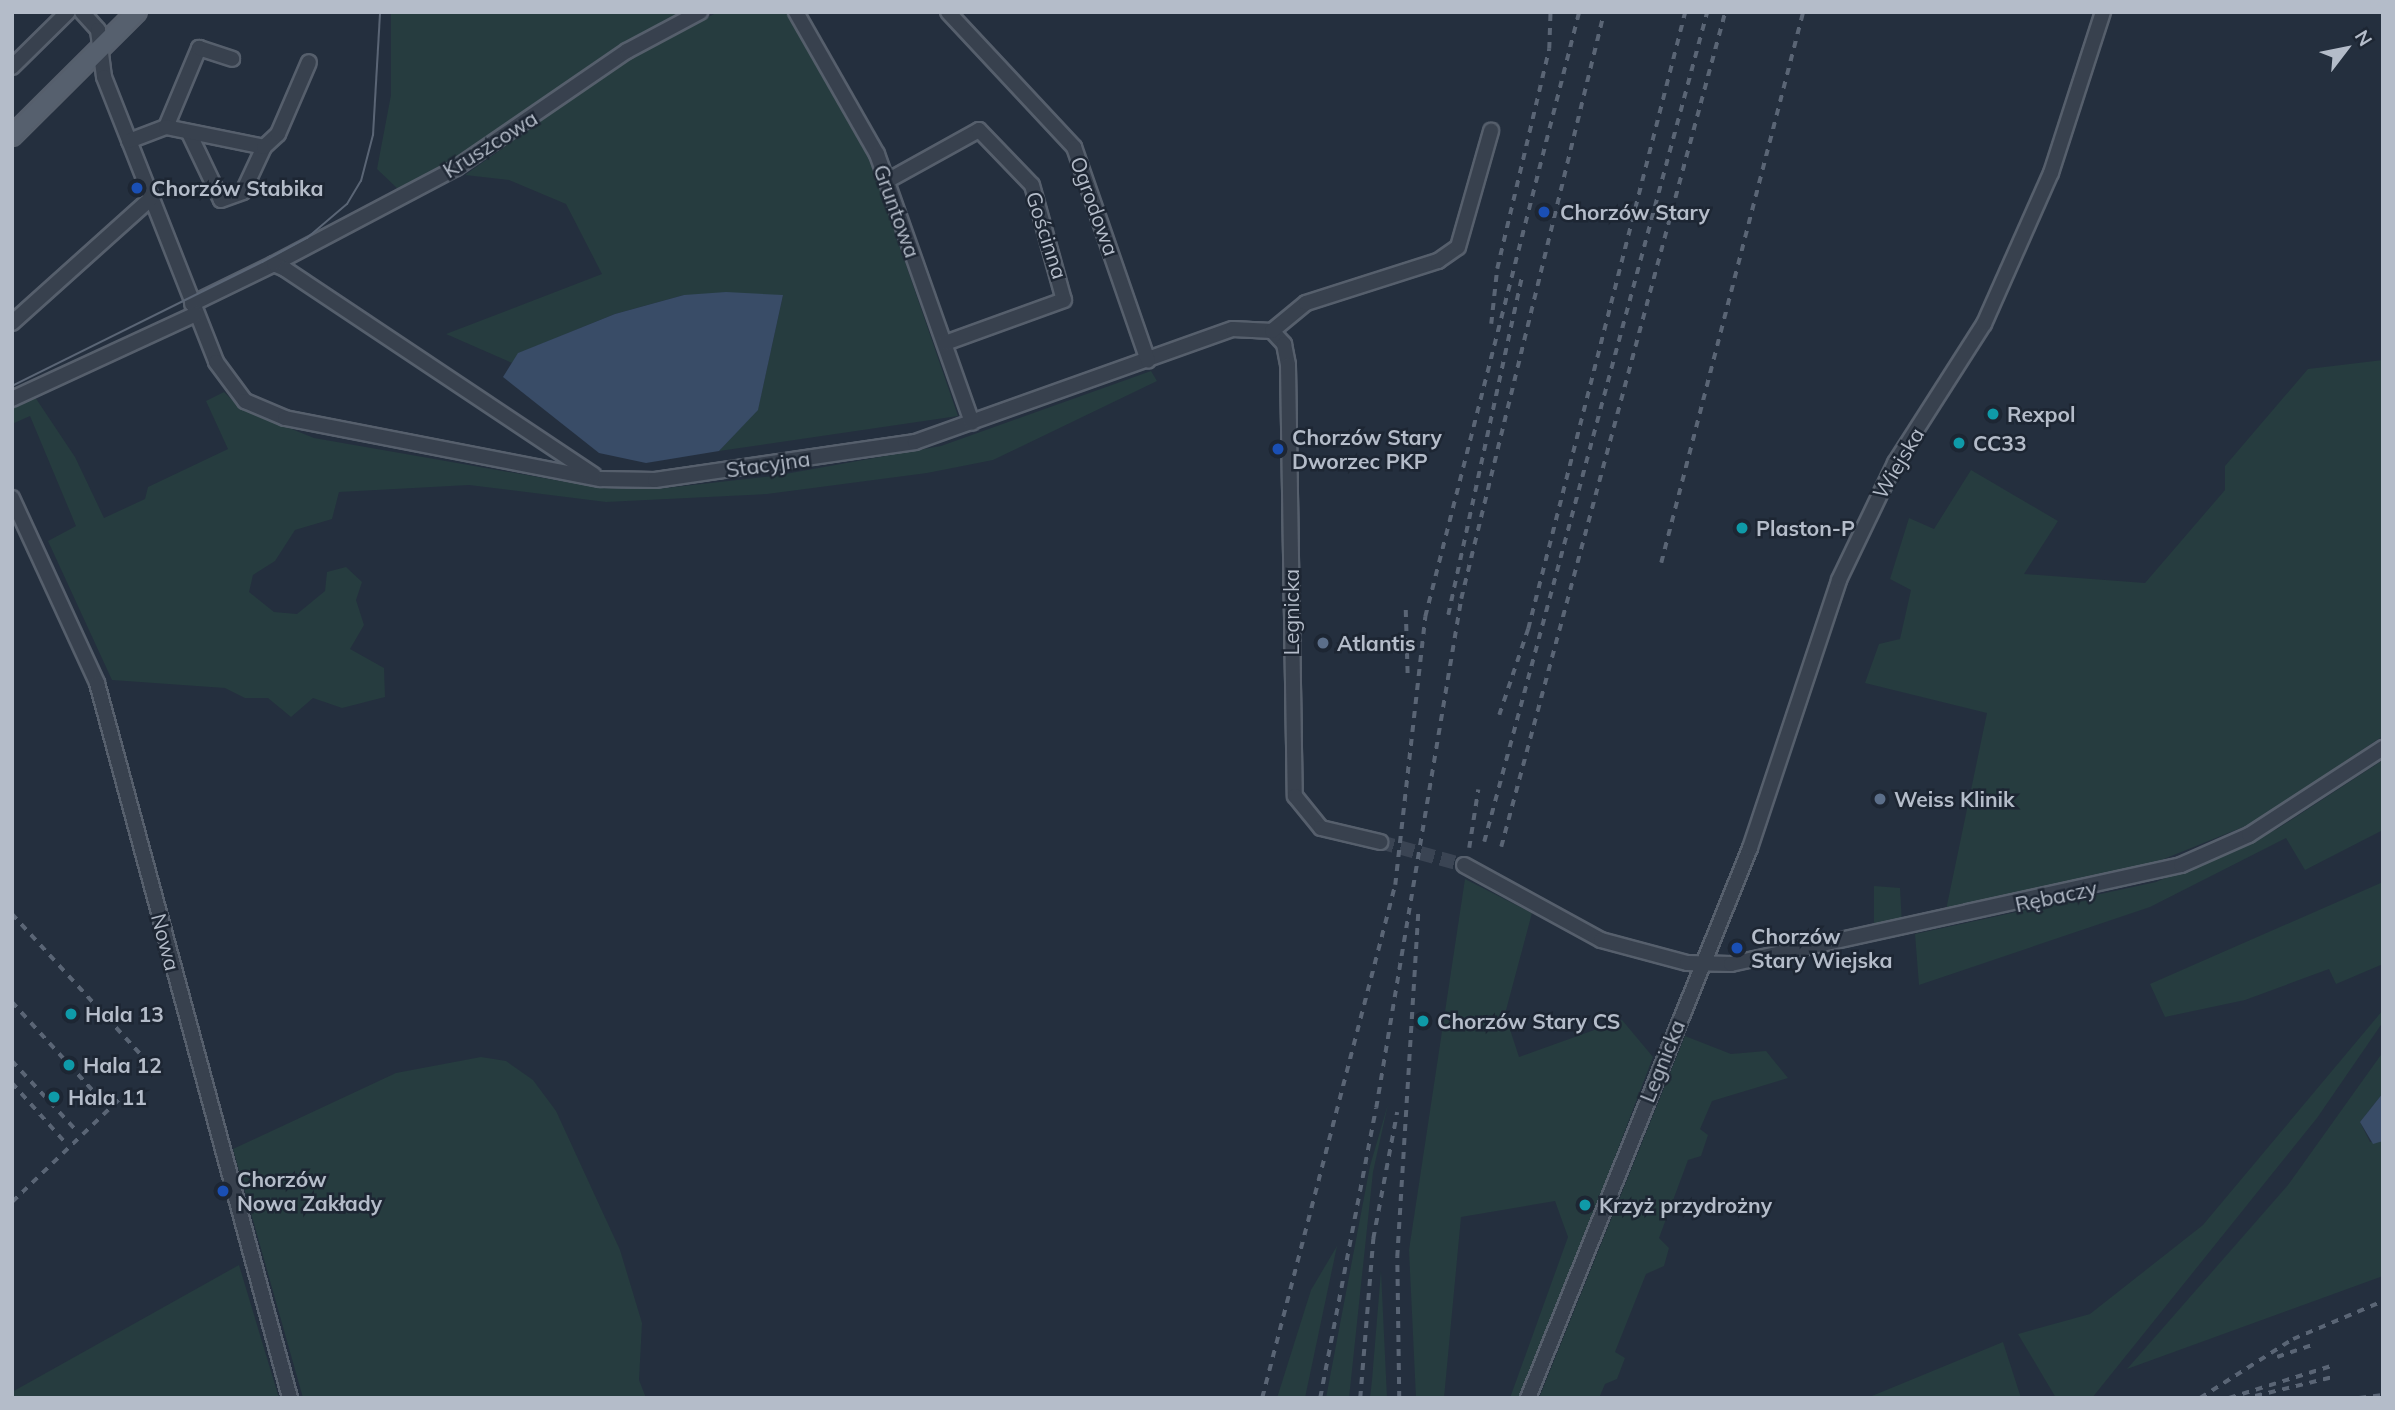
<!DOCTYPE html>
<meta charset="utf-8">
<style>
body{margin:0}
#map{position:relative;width:2395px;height:1410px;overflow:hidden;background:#242f3e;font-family:Mulish,sans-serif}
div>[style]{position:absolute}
.green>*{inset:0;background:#263c3f}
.water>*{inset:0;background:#394c67}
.minor-tunnel>*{height:14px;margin-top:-7px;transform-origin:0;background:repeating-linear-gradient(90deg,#3a4453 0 14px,transparent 0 21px)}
.roads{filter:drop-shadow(2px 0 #565f6c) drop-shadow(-2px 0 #565f6c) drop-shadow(0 2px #565f6c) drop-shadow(0 -2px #565f6c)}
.minor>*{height:14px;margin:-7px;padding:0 7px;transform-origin:7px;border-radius:7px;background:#38414e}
.major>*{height:18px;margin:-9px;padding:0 9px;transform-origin:9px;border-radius:9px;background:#56606e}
.tram>*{height:2px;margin:-1px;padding:0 1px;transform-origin:1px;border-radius:1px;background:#5a6575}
.rail>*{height:3.5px;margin-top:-1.75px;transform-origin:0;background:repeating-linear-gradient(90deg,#5a6575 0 7px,transparent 0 14px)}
.dots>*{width:19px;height:19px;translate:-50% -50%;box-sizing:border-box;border:4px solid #1d2633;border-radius:50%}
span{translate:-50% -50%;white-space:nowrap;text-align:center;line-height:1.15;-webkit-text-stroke:5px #1d2633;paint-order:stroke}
.street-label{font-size:21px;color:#b4bcc9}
.poi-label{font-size:21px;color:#b4bcc9;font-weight:700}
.left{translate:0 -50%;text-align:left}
.frame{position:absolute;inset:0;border:14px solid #b4bcc9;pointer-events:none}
.north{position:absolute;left:2311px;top:14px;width:70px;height:70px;-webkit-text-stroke:5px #1d2633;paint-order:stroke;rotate:58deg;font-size:19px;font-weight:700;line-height:28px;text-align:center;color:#b4bcc9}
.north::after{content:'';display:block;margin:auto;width:24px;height:32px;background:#b4bcc9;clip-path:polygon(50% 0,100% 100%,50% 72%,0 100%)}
</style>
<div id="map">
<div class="green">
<div style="clip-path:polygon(391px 12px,687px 12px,514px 129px,400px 191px,377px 169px,391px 95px)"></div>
<div style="clip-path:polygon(718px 12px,788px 12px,864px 143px,958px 416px,719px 451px,758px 409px,783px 295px,684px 295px,615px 314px,519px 353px,512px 363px,446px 334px,602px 274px,566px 204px,509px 180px,465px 175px,632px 56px)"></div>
<div style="clip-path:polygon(2383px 360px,2383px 736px,2253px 823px,2144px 867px,1946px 910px,1987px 713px,1865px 683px,1879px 644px,1900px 639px,1911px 590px,1890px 579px,1909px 518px,1934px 529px,1971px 470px,2058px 521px,2024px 574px,2145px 583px,2225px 490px,2225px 466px,2308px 369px)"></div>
<div style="clip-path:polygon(1151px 371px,1157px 381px,993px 460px,927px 473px,767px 494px,606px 502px,469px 485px,339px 492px,332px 519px,295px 530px,275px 561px,253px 575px,249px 592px,274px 612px,297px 614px,325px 591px,327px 572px,346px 567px,362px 582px,356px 600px,364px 625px,350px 649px,384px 668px,385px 697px,342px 708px,313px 698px,291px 717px,268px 698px,245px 698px,225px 688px,112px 680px,48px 541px,76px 526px,30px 416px,12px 424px,12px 408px,35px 397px,75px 457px,104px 518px,145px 499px,148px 487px,228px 449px,206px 401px,224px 392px,240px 408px,314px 438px,601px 488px,657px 489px,774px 476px,941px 446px)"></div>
<div style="clip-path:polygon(2383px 760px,2383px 830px,2305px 870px,2286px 838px,2150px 907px,1919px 985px,1915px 934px,2156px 882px,2277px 829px)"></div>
<div style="clip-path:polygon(1465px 879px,1532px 913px,1505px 1014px,1519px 1057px,1622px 1020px,1653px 1057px,1523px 1398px,1510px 1398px,1568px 1237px,1555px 1201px,1461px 1217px,1444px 1398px,1416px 1398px,1409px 1250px)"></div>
<div style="clip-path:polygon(2383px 882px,2383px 964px,2336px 984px,2329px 969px,2245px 1000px,2165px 1017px,2150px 984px)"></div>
<div style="clip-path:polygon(1874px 886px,1900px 888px,1902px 924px,1874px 930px)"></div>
<div style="clip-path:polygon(2383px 1010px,2383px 1022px,2317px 1118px,2092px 1398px,2056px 1398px,2018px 1334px,2090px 1314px,2203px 1225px)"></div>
<div style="clip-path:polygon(1685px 1036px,1731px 1054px,1766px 1051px,1788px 1078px,1712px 1101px,1700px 1129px,1708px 1135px,1701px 1156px,1688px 1160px,1659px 1238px,1669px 1248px,1664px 1266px,1646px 1274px,1615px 1352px,1625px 1358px,1617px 1379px,1605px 1384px,1599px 1398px,1539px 1398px)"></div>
<div style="clip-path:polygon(2383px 1052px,2383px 1093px,2360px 1122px,2370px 1142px,2383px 1141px,2383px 1276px,2127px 1369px,2288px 1185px)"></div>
<div style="clip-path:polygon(481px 1057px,506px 1061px,533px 1080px,556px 1111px,620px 1250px,642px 1323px,639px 1380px,646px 1398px,303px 1398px,233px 1149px,396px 1073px)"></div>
<div style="clip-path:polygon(1388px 1104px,1373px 1172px,1349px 1398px,1326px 1398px,1370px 1166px)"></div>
<div style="clip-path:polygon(1337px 1246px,1305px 1398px,1277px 1398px,1311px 1290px)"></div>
<div style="clip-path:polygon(239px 1265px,279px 1398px,12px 1398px,12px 1392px)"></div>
<div style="clip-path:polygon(1381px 1271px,1387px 1398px,1370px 1398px,1372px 1380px)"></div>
<div style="clip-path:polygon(2003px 1342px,2021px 1398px,1867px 1398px)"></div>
</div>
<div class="water">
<div style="clip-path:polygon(726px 292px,783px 295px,758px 410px,719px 451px,646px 463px,599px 453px,503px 377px,518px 353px,615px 314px,684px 295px)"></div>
<div style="clip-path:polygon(2383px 1093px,2383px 1141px,2373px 1144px,2360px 1122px)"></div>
</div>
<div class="minor-tunnel">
<div style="left:1380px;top:842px;width:87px;rotate:15.3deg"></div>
</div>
<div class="roads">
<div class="minor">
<div style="left:82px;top:12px;width:24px;rotate:48deg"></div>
<div style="left:98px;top:30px;width:47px;rotate:82.7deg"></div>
<div style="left:104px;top:77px;width:306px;rotate:68.5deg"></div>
<div style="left:216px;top:362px;width:49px;rotate:53.4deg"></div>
<div style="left:245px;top:401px;width:43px;rotate:23deg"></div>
<div style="left:285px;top:418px;width:321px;rotate:11deg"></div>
<div style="left:600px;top:479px;width:55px;rotate:1deg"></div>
<div style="left:655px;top:480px;width:263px;rotate:-8.3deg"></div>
<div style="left:915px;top:442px;width:337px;rotate:-19.6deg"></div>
<div style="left:1233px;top:329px;width:39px;rotate:3deg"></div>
<div style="left:1272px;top:331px;width:18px;rotate:47deg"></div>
<div style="left:1284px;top:344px;width:21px;rotate:79deg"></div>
<div style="left:1288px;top:365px;width:431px;rotate:89.1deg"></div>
<div style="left:1295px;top:796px;width:41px;rotate:50.9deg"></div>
<div style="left:1321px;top:828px;width:61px;rotate:13.3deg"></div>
<div style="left:796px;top:12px;width:163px;rotate:60.3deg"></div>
<div style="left:877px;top:154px;width:285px;rotate:70.5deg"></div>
<div style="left:948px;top:12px;width:185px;rotate:47deg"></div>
<div style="left:1074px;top:147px;width:226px;rotate:70.9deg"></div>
<div style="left:12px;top:67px;width:78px;rotate:-44.5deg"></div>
<div style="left:166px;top:127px;width:86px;rotate:-67.3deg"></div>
<div style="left:199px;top:48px;width:35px;rotate:18deg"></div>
<div style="left:189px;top:133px;width:74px;rotate:64.5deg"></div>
<div style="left:221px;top:200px;width:23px;rotate:-20deg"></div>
<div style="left:243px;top:192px;width:50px;rotate:-65deg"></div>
<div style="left:129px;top:141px;width:40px;rotate:-21deg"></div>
<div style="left:166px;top:127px;width:100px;rotate:11.5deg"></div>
<div style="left:264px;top:147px;width:19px;rotate:-43deg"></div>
<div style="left:278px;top:134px;width:78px;rotate:-66.7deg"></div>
<div style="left:887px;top:181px;width:105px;rotate:-29deg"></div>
<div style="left:979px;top:130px;width:76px;rotate:46.1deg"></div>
<div style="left:1032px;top:185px;width:119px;rotate:74.5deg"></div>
<div style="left:1064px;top:300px;width:127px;rotate:160.1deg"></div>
<div style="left:274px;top:264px;width:206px;rotate:-27.8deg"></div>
<div style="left:456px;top:168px;width:207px;rotate:-34.4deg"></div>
<div style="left:627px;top:51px;width:83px;rotate:-28.1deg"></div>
<div style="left:192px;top:304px;width:91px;rotate:-26deg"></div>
<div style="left:274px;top:264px;width:12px;rotate:24deg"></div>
<div style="left:285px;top:269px;width:371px;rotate:33.7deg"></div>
<div style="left:12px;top:323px;width:186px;rotate:-41.9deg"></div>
<div style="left:1272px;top:331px;width:44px;rotate:-39.5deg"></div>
<div style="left:1306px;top:303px;width:139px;rotate:-17.7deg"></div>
<div style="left:1438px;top:261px;width:24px;rotate:-35deg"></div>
<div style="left:1458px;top:247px;width:121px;rotate:-74.1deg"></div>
<div style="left:12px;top:399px;width:203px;rotate:-24.8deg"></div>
<div style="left:12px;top:498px;width:204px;rotate:65.3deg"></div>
<div style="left:97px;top:683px;width:741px;rotate:74.89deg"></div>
<div style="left:1464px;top:865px;width:156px;rotate:28.7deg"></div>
<div style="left:1601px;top:940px;width:89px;rotate:15deg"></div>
<div style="left:1687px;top:963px;width:44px;rotate:1.3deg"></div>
<div style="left:1731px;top:964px;width:461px;rotate:-12.4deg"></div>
<div style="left:2181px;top:865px;width:74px;rotate:-23.8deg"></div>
<div style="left:2249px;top:835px;width:160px;rotate:-33deg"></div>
<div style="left:1528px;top:1398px;width:593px;rotate:-68.02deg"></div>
<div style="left:1750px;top:848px;width:282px;rotate:-71.6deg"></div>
<div style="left:1839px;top:580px;width:130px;rotate:-64.4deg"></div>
<div style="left:1895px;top:463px;width:165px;rotate:-57.4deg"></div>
<div style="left:1984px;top:324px;width:165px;rotate:-66.1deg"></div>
<div style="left:2051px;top:173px;width:169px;rotate:-72.1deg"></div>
</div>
<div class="major">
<div style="left:12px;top:136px;width:176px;rotate:-44.8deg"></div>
</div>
</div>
<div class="tram">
<div style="left:12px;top:386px;width:279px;rotate:-26.4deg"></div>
<div style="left:262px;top:262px;width:51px;rotate:-28.1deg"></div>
<div style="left:307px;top:238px;width:52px;rotate:-40.4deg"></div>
<div style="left:347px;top:204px;width:27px;rotate:-59deg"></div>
<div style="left:361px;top:181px;width:48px;rotate:-75.4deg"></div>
<div style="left:373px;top:135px;width:123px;rotate:-86.7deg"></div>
</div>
<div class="rail">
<div style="left:1491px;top:324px;width:55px;rotate:-83.8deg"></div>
<div style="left:1497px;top:269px;width:226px;rotate:-76.7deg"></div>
<div style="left:1549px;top:49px;width:37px;rotate:-88deg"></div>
<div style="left:1661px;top:563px;width:569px;rotate:-75.55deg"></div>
<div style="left:1406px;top:610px;width:66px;rotate:88.3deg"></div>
<div style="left:1448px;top:615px;width:346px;rotate:-77.7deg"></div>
<div style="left:1499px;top:715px;width:91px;rotate:-71.4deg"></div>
<div style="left:1528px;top:629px;width:637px;rotate:-75.72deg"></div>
<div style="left:1484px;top:842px;width:859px;rotate:-74.96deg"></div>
<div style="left:1501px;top:847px;width:865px;rotate:-74.98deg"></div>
<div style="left:1469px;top:848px;width:59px;rotate:-81.2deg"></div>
<div style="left:12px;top:914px;width:193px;rotate:47.5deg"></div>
<div style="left:12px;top:1002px;width:138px;rotate:47.6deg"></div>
<div style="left:12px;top:1061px;width:94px;rotate:47.2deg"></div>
<div style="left:12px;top:1083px;width:78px;rotate:48.1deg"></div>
<div style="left:12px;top:1202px;width:165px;rotate:-43.8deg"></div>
<div style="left:2277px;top:1357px;width:39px;rotate:-19deg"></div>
<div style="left:2255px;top:1396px;width:80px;rotate:-13.7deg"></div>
<div style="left:1262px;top:1398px;width:530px;rotate:-75.47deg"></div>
<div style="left:1395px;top:885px;width:270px;rotate:-83.6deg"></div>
<div style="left:1425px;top:617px;width:624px;rotate:-75.72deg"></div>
<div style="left:1320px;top:1398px;width:295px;rotate:-79.1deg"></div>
<div style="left:1376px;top:1108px;width:516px;rotate:-80.52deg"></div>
<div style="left:1461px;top:599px;width:604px;rotate:-76.31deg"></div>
<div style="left:1360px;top:1398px;width:160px;rotate:-85.3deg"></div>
<div style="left:1373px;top:1239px;width:129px;rotate:-79.3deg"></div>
<div style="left:1399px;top:1398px;width:141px;rotate:-90.8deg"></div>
<div style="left:1397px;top:1257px;width:349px;rotate:-86.5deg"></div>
<div style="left:2200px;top:1398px;width:110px;rotate:-32.4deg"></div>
<div style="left:2293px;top:1339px;width:98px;rotate:-22.9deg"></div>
<div style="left:2229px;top:1398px;width:107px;rotate:-17.4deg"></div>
<div style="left:2359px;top:1398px;width:24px;rotate:-7deg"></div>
</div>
<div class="dots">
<div style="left:137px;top:188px;background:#1a4fb4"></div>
<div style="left:1544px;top:212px;background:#1a4fb4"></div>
<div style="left:1993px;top:414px;background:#0f9aa8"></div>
<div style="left:1959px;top:443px;background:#0f9aa8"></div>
<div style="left:1278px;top:449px;background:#1a4fb4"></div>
<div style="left:1742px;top:528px;background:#0f9aa8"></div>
<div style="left:1323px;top:643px;background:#5c6f8a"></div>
<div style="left:1880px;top:799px;background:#5c6f8a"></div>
<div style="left:1737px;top:948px;background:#1a4fb4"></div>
<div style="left:71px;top:1014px;background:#0f9aa8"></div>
<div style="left:1423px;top:1021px;background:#0f9aa8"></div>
<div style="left:69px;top:1065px;background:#0f9aa8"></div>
<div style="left:54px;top:1097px;background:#0f9aa8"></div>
<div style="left:223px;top:1191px;background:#1a4fb4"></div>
<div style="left:1585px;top:1205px;background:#0f9aa8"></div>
</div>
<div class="street-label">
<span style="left:490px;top:144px;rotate:-32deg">Kruszcowa</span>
<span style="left:1095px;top:206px;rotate:70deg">Ogrodowa</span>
<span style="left:897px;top:211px;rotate:70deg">Gruntowa</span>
<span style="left:1047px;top:235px;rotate:72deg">Gościnna</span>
<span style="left:1898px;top:463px;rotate:-59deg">Wiejska</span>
<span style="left:768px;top:464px;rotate:-8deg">Stacyjna</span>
<span style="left:1291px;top:612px;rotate:-90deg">Legnicka</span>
<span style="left:2056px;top:896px;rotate:-12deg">Rębaczy</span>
<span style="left:166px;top:942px;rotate:75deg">Nowa</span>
<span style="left:1662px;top:1061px;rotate:-68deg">Legnicka</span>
</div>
<div class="poi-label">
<span class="left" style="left:151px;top:188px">Chorzów Stabika</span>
<span class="left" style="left:1560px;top:212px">Chorzów Stary</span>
<span class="left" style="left:2007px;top:414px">Rexpol</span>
<span class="left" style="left:1292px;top:449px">Chorzów Stary<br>Dworzec PKP</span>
<span class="left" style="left:1973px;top:443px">CC33</span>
<span class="left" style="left:1756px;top:528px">Plaston-P</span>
<span class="left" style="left:1337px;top:643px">Atlantis</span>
<span class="left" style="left:1894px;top:799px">Weiss Klinik</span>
<span class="left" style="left:1751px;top:948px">Chorzów<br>Stary Wiejska</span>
<span class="left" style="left:85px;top:1014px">Hala 13</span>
<span class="left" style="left:1437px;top:1021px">Chorzów Stary CS</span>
<span class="left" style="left:83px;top:1065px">Hala 12</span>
<span class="left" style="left:68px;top:1097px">Hala 11</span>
<span class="left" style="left:237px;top:1191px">Chorzów<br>Nowa Zakłady</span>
<span class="left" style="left:1599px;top:1205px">Krzyż przydrożny</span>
</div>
<div class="frame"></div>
<div class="north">N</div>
</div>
